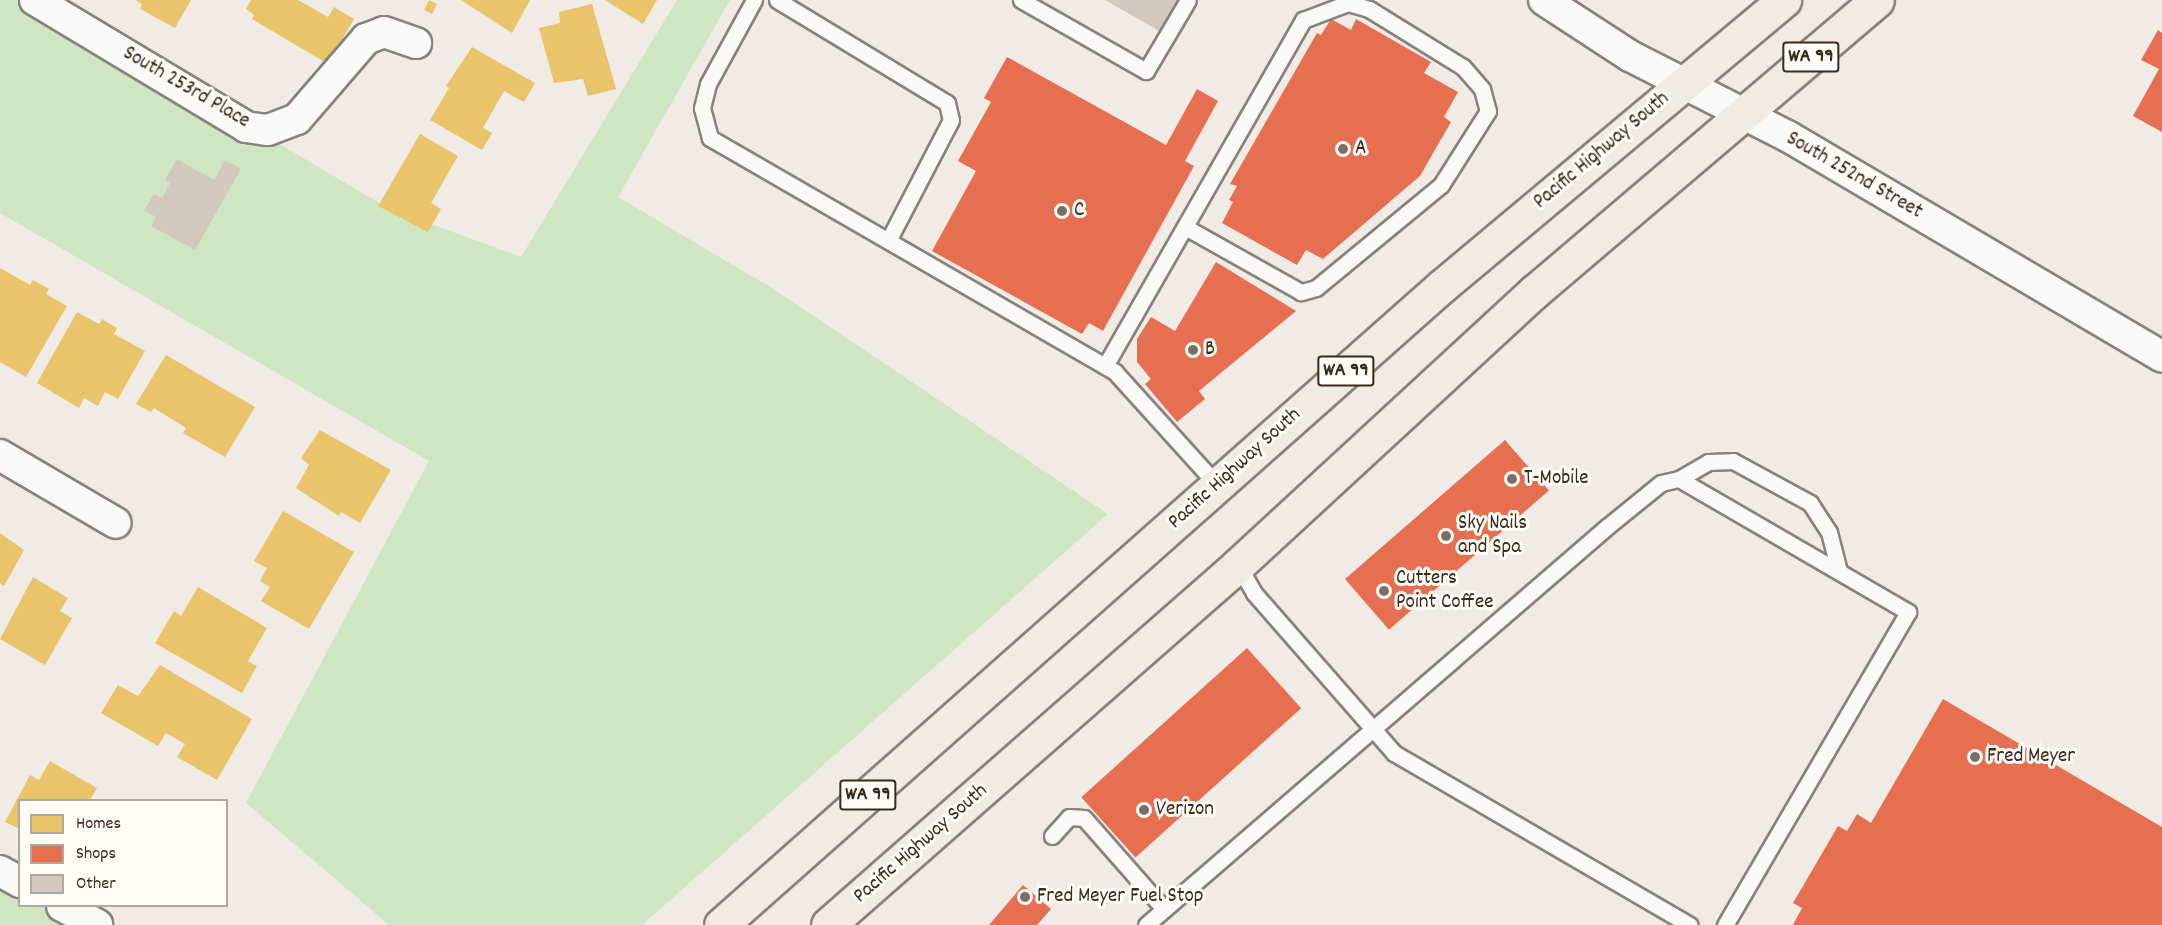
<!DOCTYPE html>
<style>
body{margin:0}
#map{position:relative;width:2162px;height:925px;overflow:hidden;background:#f0ebe5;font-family:Dekko,sans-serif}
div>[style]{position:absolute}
.green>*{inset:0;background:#cee7c2}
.homes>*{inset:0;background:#e9c46a;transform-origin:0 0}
.shops>*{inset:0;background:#e76f51;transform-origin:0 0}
.building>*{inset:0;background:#d2c8be}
.roads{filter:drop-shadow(2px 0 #88827c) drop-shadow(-2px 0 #88827c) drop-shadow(0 2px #88827c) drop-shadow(0 -2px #88827c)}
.lane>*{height:15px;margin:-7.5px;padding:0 7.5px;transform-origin:7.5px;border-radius:7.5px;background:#f9f9f6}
.street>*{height:30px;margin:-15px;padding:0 15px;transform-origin:15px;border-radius:15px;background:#f9f9f6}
.primary>*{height:33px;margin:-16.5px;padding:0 16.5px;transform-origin:16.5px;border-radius:16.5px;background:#f0ece4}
.dots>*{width:16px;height:16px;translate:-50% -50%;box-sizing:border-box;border:3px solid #fdfcf7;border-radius:50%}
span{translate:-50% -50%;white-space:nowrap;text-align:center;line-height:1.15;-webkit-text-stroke:6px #fdfcf7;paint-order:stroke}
.shield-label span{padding:2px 4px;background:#fdfcf7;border:2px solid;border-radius:4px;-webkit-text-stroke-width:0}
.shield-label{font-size:20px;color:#3b2a1e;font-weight:700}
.street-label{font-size:21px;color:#3b2a1e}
.poi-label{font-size:21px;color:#3b2a1e}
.left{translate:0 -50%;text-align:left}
.legend{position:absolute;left:18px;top:799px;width:210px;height:108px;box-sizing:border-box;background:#fdfcf7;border:2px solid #afa8a0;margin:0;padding:8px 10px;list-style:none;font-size:18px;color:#3b2a1e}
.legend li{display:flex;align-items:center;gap:12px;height:30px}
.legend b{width:30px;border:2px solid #afa8a0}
</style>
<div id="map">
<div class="green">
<div style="clip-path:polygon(0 0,35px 0,388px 208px,521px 257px,677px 0,730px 0,618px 197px,772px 288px,1108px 514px,642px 925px,389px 925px,246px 803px,429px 461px,0 213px)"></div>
<div style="clip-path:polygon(0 871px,19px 882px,20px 906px,62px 906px,97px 925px,0 925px)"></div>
</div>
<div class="homes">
<div style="clip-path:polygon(135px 0,191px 0,175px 28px,140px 9px,142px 4px)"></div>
<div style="clip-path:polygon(251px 0,298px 0,328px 17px,334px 7px,354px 19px,328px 64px,252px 19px,254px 15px,246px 9px)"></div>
<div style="left:429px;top:0;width:9px;height:11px;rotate:27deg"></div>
<div style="clip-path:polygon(461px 0,530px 0,512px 33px)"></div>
<div style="clip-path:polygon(605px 0,657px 0,643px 24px)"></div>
<div style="clip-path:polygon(592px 4px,616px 89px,588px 96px,583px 79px,554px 83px,539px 28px,560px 23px,559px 12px)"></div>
<div style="clip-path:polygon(472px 47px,535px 83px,524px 102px,504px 91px,483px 128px,492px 133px,482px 150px,430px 120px,449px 88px,446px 86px)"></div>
<div style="clip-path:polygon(420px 134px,458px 156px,431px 203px,441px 209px,428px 232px,378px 206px)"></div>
<div style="clip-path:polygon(0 268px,30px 285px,33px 280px,49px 289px,46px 294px,67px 306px,26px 377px,0 362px)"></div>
<div style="clip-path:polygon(77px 312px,99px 324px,102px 319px,117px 328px,114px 334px,145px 351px,118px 399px,105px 392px,98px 406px,84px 398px,79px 408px,37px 383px)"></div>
<div style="clip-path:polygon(166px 355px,255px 407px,225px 457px,183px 433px,186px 428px,154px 408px,151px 412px,136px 404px)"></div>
<div style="clip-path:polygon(320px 430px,391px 470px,360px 523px,341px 512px,339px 516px,296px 488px,309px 465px,301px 458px)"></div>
<div style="clip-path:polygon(283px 511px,354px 552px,309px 629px,261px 601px,270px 587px,260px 581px,267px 568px,254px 561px)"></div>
<div style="clip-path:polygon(0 533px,24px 550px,4px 586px,0 583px)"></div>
<div style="clip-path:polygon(33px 577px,68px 598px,60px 611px,72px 618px,45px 665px,0 639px)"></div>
<div style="clip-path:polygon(198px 587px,267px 628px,248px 661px,257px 666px,242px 693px,155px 643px,174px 611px,181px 616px)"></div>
<div style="clip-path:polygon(160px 665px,252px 719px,217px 780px,177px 757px,185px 744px,166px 733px,158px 746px,101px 713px,118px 685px,138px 696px)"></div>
<div style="clip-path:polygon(50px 761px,97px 788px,90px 800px,20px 800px,20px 829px,5px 822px,30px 775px,39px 780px)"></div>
</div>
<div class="shops">
<div style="clip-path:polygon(1331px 19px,1351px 30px,1356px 19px,1431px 62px,1424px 73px,1458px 92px,1444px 117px,1451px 122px,1420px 176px,1323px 259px,1306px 250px,1297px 265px,1222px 223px,1233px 202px,1229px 200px,1237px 186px,1230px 184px,1317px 33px,1321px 35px)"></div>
<div style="clip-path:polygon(2158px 30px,2162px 33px,2162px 132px,2133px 116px,2159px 69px,2141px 60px)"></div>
<div style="clip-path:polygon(1007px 57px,1166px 145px,1197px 89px,1218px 101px,1185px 161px,1194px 166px,1103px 331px,1089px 323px,1082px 334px,932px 251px,976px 171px,958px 161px,991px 102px,984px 98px)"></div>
<div style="clip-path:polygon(1216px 262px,1296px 311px,1199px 391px,1205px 399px,1177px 422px,1145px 384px,1151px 379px,1137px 362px,1137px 339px,1151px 317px,1175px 331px)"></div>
<div style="left:1505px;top:440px;width:67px;height:212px;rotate:49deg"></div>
<div style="left:1247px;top:648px;width:81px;height:223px;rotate:48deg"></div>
<div style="clip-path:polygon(1943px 699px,2162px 827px,2162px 925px,1793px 925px,1802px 908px,1793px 903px,1838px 826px,1847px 831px,1857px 814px,1871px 823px)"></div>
<div style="clip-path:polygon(1023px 885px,1051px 909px,1037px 925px,989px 925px)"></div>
</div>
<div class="building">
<div style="clip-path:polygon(1105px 0,1179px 0,1161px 32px)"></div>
<div style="clip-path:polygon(177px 159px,214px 180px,225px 160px,241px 169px,195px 250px,151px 226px,156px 217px,144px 210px,154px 194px,162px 198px,170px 183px,165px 180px)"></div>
</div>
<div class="roads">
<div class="lane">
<div style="left:754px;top:0;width:96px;rotate:118.7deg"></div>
<div style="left:708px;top:84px;width:25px;rotate:104deg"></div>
<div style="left:702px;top:108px;width:31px;rotate:75deg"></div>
<div style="left:710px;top:138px;width:468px;rotate:30deg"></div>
<div style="left:1115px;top:372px;width:152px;rotate:47.9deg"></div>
<div style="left:777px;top:0;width:199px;rotate:31.2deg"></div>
<div style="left:947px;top:103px;width:17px;rotate:77deg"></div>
<div style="left:951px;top:120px;width:136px;rotate:117.5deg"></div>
<div style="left:1021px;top:0;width:144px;rotate:29.6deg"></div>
<div style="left:1146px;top:71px;width:82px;rotate:-59.4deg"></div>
<div style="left:1105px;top:366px;width:399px;rotate:-60.2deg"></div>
<div style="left:1303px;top:20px;width:48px;rotate:-20.7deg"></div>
<div style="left:1348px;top:3px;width:22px;rotate:16deg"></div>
<div style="left:1369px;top:9px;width:110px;rotate:31.7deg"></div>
<div style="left:1463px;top:67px;width:29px;rotate:49deg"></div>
<div style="left:1482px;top:89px;width:23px;rotate:75deg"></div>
<div style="left:1488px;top:111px;width:88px;rotate:122.4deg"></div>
<div style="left:1441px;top:185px;width:162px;rotate:140.5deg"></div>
<div style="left:1316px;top:288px;width:16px;rotate:165deg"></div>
<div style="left:1301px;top:292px;width:133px;rotate:-150.7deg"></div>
<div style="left:1679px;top:479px;width:34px;rotate:-30deg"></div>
<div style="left:1708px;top:462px;width:25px;rotate:-2deg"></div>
<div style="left:1733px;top:461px;width:88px;rotate:28.6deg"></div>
<div style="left:1810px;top:503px;width:35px;rotate:57deg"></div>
<div style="left:1829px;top:532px;width:40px;rotate:75.6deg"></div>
<div style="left:1238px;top:565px;width:32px;rotate:60deg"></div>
<div style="left:1254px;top:593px;width:213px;rotate:48.8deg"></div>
<div style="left:1394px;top:753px;width:342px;rotate:30.2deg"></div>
<div style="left:1052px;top:836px;width:25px;rotate:-48deg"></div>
<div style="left:1069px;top:817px;width:15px;rotate:4deg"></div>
<div style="left:1084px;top:818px;width:121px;rotate:48.7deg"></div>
<div style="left:1146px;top:925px;width:610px;rotate:-40.82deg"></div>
<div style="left:1608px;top:526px;width:68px;rotate:-39.1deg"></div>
<div style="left:1661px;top:483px;width:18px;rotate:-13deg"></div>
<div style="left:1679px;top:479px;width:265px;rotate:30.1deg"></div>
<div style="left:1908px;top:612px;width:363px;rotate:120.3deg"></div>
</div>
<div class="street">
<div style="left:35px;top:0;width:246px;rotate:31deg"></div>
<div style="left:246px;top:127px;width:22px;rotate:8deg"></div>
<div style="left:268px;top:130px;width:31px;rotate:-21deg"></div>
<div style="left:297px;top:119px;width:106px;rotate:-49.2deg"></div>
<div style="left:366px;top:39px;width:19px;rotate:-21deg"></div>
<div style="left:384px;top:32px;width:34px;rotate:19deg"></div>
<div style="left:1544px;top:0;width:103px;rotate:33.1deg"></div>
<div style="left:1630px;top:56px;width:178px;rotate:27deg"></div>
<div style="left:1789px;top:137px;width:433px;rotate:30.5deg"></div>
<div style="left:0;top:455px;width:134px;rotate:30.4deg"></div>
<div style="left:0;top:871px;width:23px;rotate:29deg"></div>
<div style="left:62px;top:906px;width:40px;rotate:28deg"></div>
</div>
<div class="primary">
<div style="left:721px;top:925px;width:963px;rotate:-41.55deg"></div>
<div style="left:1442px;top:286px;width:446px;rotate:-39.9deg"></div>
<div style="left:828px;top:925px;width:546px;rotate:-41.28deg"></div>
<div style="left:1238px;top:565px;width:403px;rotate:-42.7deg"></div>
<div style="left:1534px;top:292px;width:450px;rotate:-40.4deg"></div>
</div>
</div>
<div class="dots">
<div style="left:1343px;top:149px;background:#7a6e64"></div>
<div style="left:1062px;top:211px;background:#7a6e64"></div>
<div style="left:1193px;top:350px;background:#7a6e64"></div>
<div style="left:1512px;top:479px;background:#7a6e64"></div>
<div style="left:1446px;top:536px;background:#7a6e64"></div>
<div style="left:1384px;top:591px;background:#7a6e64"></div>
<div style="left:1975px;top:757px;background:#7a6e64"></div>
<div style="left:1144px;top:810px;background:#7a6e64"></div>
<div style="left:1025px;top:897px;background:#7a6e64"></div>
</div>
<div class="shield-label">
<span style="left:1811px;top:57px">WA 99</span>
<span style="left:1346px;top:371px">WA 99</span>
<span style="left:868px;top:795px">WA 99</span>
</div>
<div class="street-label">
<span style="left:186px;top:88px;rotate:30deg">South 253rd Place</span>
<span style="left:1602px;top:151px;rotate:-40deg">Pacific Highway South</span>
<span style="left:1854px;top:176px;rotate:30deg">South 252nd Street</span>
<span style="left:1235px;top:469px;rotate:-42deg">Pacific Highway South</span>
<span style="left:921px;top:844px;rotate:-41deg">Pacific Highway South</span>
</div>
<div class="poi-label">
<span class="left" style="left:1355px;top:149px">A</span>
<span class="left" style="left:1074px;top:211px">C</span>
<span class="left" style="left:1205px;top:350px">B</span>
<span class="left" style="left:1524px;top:479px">T-Mobile</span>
<span class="left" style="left:1458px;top:536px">Sky Nails<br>and Spa</span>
<span class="left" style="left:1396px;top:591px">Cutters<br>Point Coffee</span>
<span class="left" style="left:1987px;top:757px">Fred Meyer</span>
<span class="left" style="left:1156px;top:810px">Verizon</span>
<span class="left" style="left:1037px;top:897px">Fred Meyer Fuel Stop</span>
</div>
<ul class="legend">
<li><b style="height:16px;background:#e9c46a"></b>Homes</li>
<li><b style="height:16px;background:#e76f51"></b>Shops</li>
<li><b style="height:16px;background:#d2c8be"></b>Other</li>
</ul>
</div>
